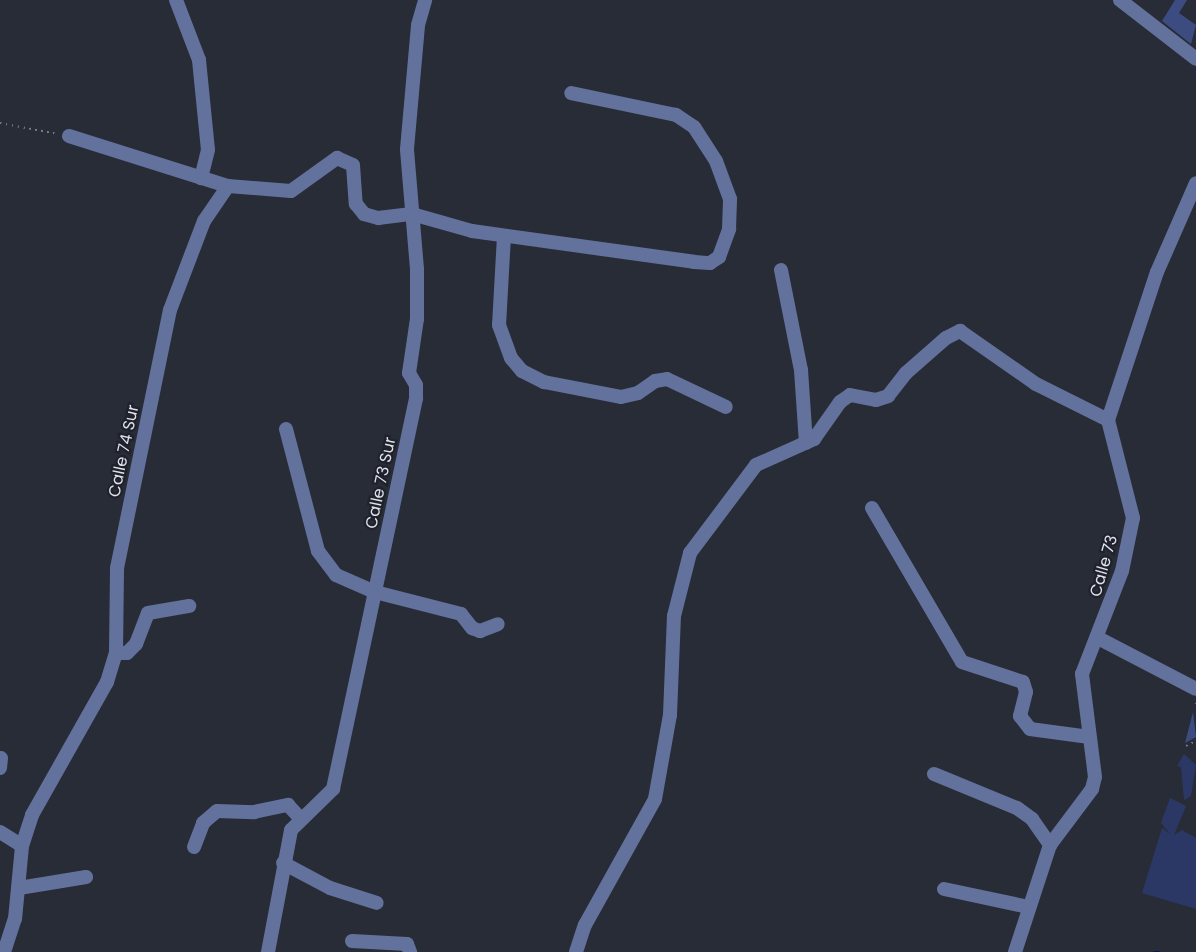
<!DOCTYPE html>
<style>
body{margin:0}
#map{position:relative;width:1196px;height:952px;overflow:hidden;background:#282c37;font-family:Poppins,sans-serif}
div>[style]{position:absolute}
.green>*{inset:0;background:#2b3865}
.stream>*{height:3px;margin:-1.5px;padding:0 1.5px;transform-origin:1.5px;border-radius:1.5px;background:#0c1545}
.building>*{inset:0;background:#3c4c81}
.path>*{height:1.5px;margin-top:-0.75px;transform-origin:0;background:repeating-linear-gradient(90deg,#787c85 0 1.5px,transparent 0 6px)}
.minor>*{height:14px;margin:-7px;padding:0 7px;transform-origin:7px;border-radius:7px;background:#63729c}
span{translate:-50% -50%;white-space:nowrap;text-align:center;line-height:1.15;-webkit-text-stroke:4.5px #1f222d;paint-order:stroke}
.street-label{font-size:16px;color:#e0e3ea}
</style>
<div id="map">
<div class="green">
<div style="clip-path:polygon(1184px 754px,1196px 765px,1191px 796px,1184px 800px,1181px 767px,1177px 766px)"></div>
<div style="clip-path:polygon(1170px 798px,1186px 806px,1174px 835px,1182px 830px,1196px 838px,1196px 909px,1142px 893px,1162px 828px,1170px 834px,1161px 823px)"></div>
</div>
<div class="stream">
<div style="left:1154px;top:952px;width:4px"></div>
</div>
<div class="building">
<div style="clip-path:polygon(1175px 0,1187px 0,1179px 13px,1196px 25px,1191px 44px,1162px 21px)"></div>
<div style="clip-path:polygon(1193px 712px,1196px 737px,1185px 743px)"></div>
</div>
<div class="path">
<div style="left:0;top:123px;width:59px;rotate:10.7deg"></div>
<div style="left:1196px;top:703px;width:1px;rotate:90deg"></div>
<div style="left:1186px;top:746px;width:11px;rotate:-27deg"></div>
</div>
<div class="minor">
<div style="left:176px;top:0;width:64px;rotate:69deg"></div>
<div style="left:199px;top:60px;width:90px;rotate:84.3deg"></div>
<div style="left:208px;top:150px;width:29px;rotate:104deg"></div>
<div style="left:1120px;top:0;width:96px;rotate:37.8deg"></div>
<div style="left:69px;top:136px;width:167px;rotate:17.5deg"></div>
<div style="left:504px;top:236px;width:89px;rotate:93.2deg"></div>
<div style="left:499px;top:325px;width:35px;rotate:70deg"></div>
<div style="left:511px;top:358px;width:17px;rotate:50deg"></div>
<div style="left:522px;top:371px;width:25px;rotate:27deg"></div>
<div style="left:544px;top:382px;width:78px;rotate:11deg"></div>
<div style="left:621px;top:397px;width:17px;rotate:-13deg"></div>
<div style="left:638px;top:393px;width:21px;rotate:-35deg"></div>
<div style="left:655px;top:381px;width:12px;rotate:-9deg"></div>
<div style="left:667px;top:379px;width:65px;rotate:25.4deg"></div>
<div style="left:781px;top:270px;width:102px;rotate:78.7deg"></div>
<div style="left:801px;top:370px;width:73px;rotate:86.1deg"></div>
<div style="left:286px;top:429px;width:126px;rotate:75.3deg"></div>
<div style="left:318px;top:551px;width:30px;rotate:53deg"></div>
<div style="left:336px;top:575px;width:43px;rotate:23.6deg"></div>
<div style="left:375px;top:592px;width:89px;rotate:14.3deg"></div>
<div style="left:461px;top:614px;width:18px;rotate:52deg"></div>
<div style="left:472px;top:628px;width:9px;rotate:21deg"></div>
<div style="left:480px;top:631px;width:19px;rotate:-21deg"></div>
<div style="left:872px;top:508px;width:178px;rotate:59.7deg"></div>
<div style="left:962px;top:662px;width:64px;rotate:18.2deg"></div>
<div style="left:1023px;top:682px;width:10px;rotate:73deg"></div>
<div style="left:1026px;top:692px;width:25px;rotate:104deg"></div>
<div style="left:1020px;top:716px;width:16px;rotate:52deg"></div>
<div style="left:1030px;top:729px;width:60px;rotate:7.7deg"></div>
<div style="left:1098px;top:638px;width:110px;rotate:27.5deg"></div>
<div style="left:116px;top:653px;width:11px"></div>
<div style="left:127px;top:653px;width:13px;rotate:-45deg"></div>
<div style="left:136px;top:644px;width:33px;rotate:-69deg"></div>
<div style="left:148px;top:613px;width:42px;rotate:-9.7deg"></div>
<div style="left:0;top:768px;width:10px;rotate:-84deg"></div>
<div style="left:934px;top:774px;width:90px;rotate:22.3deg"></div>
<div style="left:1017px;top:808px;width:19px;rotate:36deg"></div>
<div style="left:1032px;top:819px;width:32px;rotate:55deg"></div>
<div style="left:0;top:832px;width:26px;rotate:32deg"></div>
<div style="left:194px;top:847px;width:26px;rotate:-69deg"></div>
<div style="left:203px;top:823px;width:18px;rotate:-41deg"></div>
<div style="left:217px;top:811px;width:37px;rotate:2deg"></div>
<div style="left:254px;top:812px;width:35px;rotate:-12deg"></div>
<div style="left:288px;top:805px;width:18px;rotate:47deg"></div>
<div style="left:283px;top:863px;width:53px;rotate:28deg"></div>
<div style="left:330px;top:888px;width:49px;rotate:17.7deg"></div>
<div style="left:19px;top:888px;width:68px;rotate:-9.3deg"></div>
<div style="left:944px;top:889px;width:87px;rotate:12deg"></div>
<div style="left:352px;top:941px;width:55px;rotate:3.1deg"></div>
<div style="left:407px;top:944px;width:9px;rotate:69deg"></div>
<div style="left:4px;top:952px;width:35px;rotate:-72deg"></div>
<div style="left:15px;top:919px;width:73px;rotate:-84.5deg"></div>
<div style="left:22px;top:846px;width:33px;rotate:-72deg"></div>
<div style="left:32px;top:815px;width:153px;rotate:-60.6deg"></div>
<div style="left:107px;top:682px;width:30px;rotate:-73deg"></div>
<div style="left:116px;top:653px;width:85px;rotate:-89.3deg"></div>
<div style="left:117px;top:568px;width:263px;rotate:-78.4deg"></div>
<div style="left:170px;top:310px;width:95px;rotate:-69.1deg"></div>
<div style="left:204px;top:221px;width:42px;rotate:-55.6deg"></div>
<div style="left:228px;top:186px;width:63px;rotate:4.5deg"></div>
<div style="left:291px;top:191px;width:57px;rotate:-35.7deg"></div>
<div style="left:337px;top:158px;width:17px;rotate:24deg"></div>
<div style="left:353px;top:165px;width:39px;rotate:86deg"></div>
<div style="left:356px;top:204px;width:13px;rotate:51deg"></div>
<div style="left:364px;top:214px;width:15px;rotate:16deg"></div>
<div style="left:378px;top:218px;width:34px;rotate:-7deg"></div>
<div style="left:412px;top:214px;width:62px;rotate:15.8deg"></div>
<div style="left:472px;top:231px;width:224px;rotate:7.9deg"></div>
<div style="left:694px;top:262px;width:16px;rotate:4deg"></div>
<div style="left:710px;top:263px;width:11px;rotate:-34deg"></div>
<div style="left:719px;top:257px;width:30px;rotate:-70deg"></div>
<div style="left:729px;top:229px;width:30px;rotate:-88deg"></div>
<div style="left:730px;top:199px;width:40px;rotate:-110.2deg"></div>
<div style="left:716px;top:161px;width:40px;rotate:-122.9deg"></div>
<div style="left:694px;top:127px;width:22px;rotate:-146deg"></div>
<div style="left:676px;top:115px;width:107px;rotate:-168.2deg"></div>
<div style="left:268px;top:952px;width:124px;rotate:-79.3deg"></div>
<div style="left:291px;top:830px;width:59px;rotate:-44.3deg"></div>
<div style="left:333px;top:789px;width:400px;rotate:-78deg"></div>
<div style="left:416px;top:398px;width:13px;rotate:-90deg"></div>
<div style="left:416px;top:385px;width:14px;rotate:-120deg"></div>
<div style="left:409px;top:373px;width:55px;rotate:-81.6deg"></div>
<div style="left:417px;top:319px;width:50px;rotate:-90deg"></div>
<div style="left:417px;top:269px;width:120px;rotate:-94.8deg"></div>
<div style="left:407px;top:149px;width:124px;rotate:-84.9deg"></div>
<div style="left:418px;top:25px;width:26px;rotate:-74deg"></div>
<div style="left:576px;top:952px;width:28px;rotate:-72deg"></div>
<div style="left:585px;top:925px;width:144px;rotate:-60.9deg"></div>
<div style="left:655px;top:799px;width:85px;rotate:-79.9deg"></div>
<div style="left:670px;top:715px;width:99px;rotate:-87.7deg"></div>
<div style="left:674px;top:616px;width:65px;rotate:-75.7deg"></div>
<div style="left:690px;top:553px;width:110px;rotate:-53.1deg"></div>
<div style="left:756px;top:465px;width:64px;rotate:-24.1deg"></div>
<div style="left:814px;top:439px;width:45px;rotate:-54.9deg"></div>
<div style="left:840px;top:402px;width:12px;rotate:-35deg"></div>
<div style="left:850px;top:395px;width:26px;rotate:11deg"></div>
<div style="left:876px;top:400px;width:13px;rotate:-18deg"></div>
<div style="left:888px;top:396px;width:29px;rotate:-52deg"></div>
<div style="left:906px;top:373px;width:53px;rotate:-41.2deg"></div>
<div style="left:946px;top:338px;width:16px;rotate:-27deg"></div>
<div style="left:960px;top:331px;width:93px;rotate:34.9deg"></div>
<div style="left:1036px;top:384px;width:80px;rotate:26.6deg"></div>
<div style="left:1015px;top:952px;width:113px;rotate:-71.9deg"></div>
<div style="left:1050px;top:845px;width:70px;rotate:-53.1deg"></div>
<div style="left:1092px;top:789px;width:12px;rotate:-76deg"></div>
<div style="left:1095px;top:777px;width:104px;rotate:-97.2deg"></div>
<div style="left:1082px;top:674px;width:110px;rotate:-68.8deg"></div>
<div style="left:1122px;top:571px;width:54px;rotate:-78.3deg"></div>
<div style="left:1133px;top:518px;width:101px;rotate:-104.3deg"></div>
<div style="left:1108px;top:420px;width:156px;rotate:-71.7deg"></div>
<div style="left:1157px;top:272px;width:97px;rotate:-66.3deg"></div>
</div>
<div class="street-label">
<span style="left:124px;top:451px;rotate:-78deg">Calle 74 Sur</span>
<span style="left:381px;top:483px;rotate:-78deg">Calle 73 Sur</span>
<span style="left:1104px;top:566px;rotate:-74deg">Calle 73</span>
</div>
</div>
